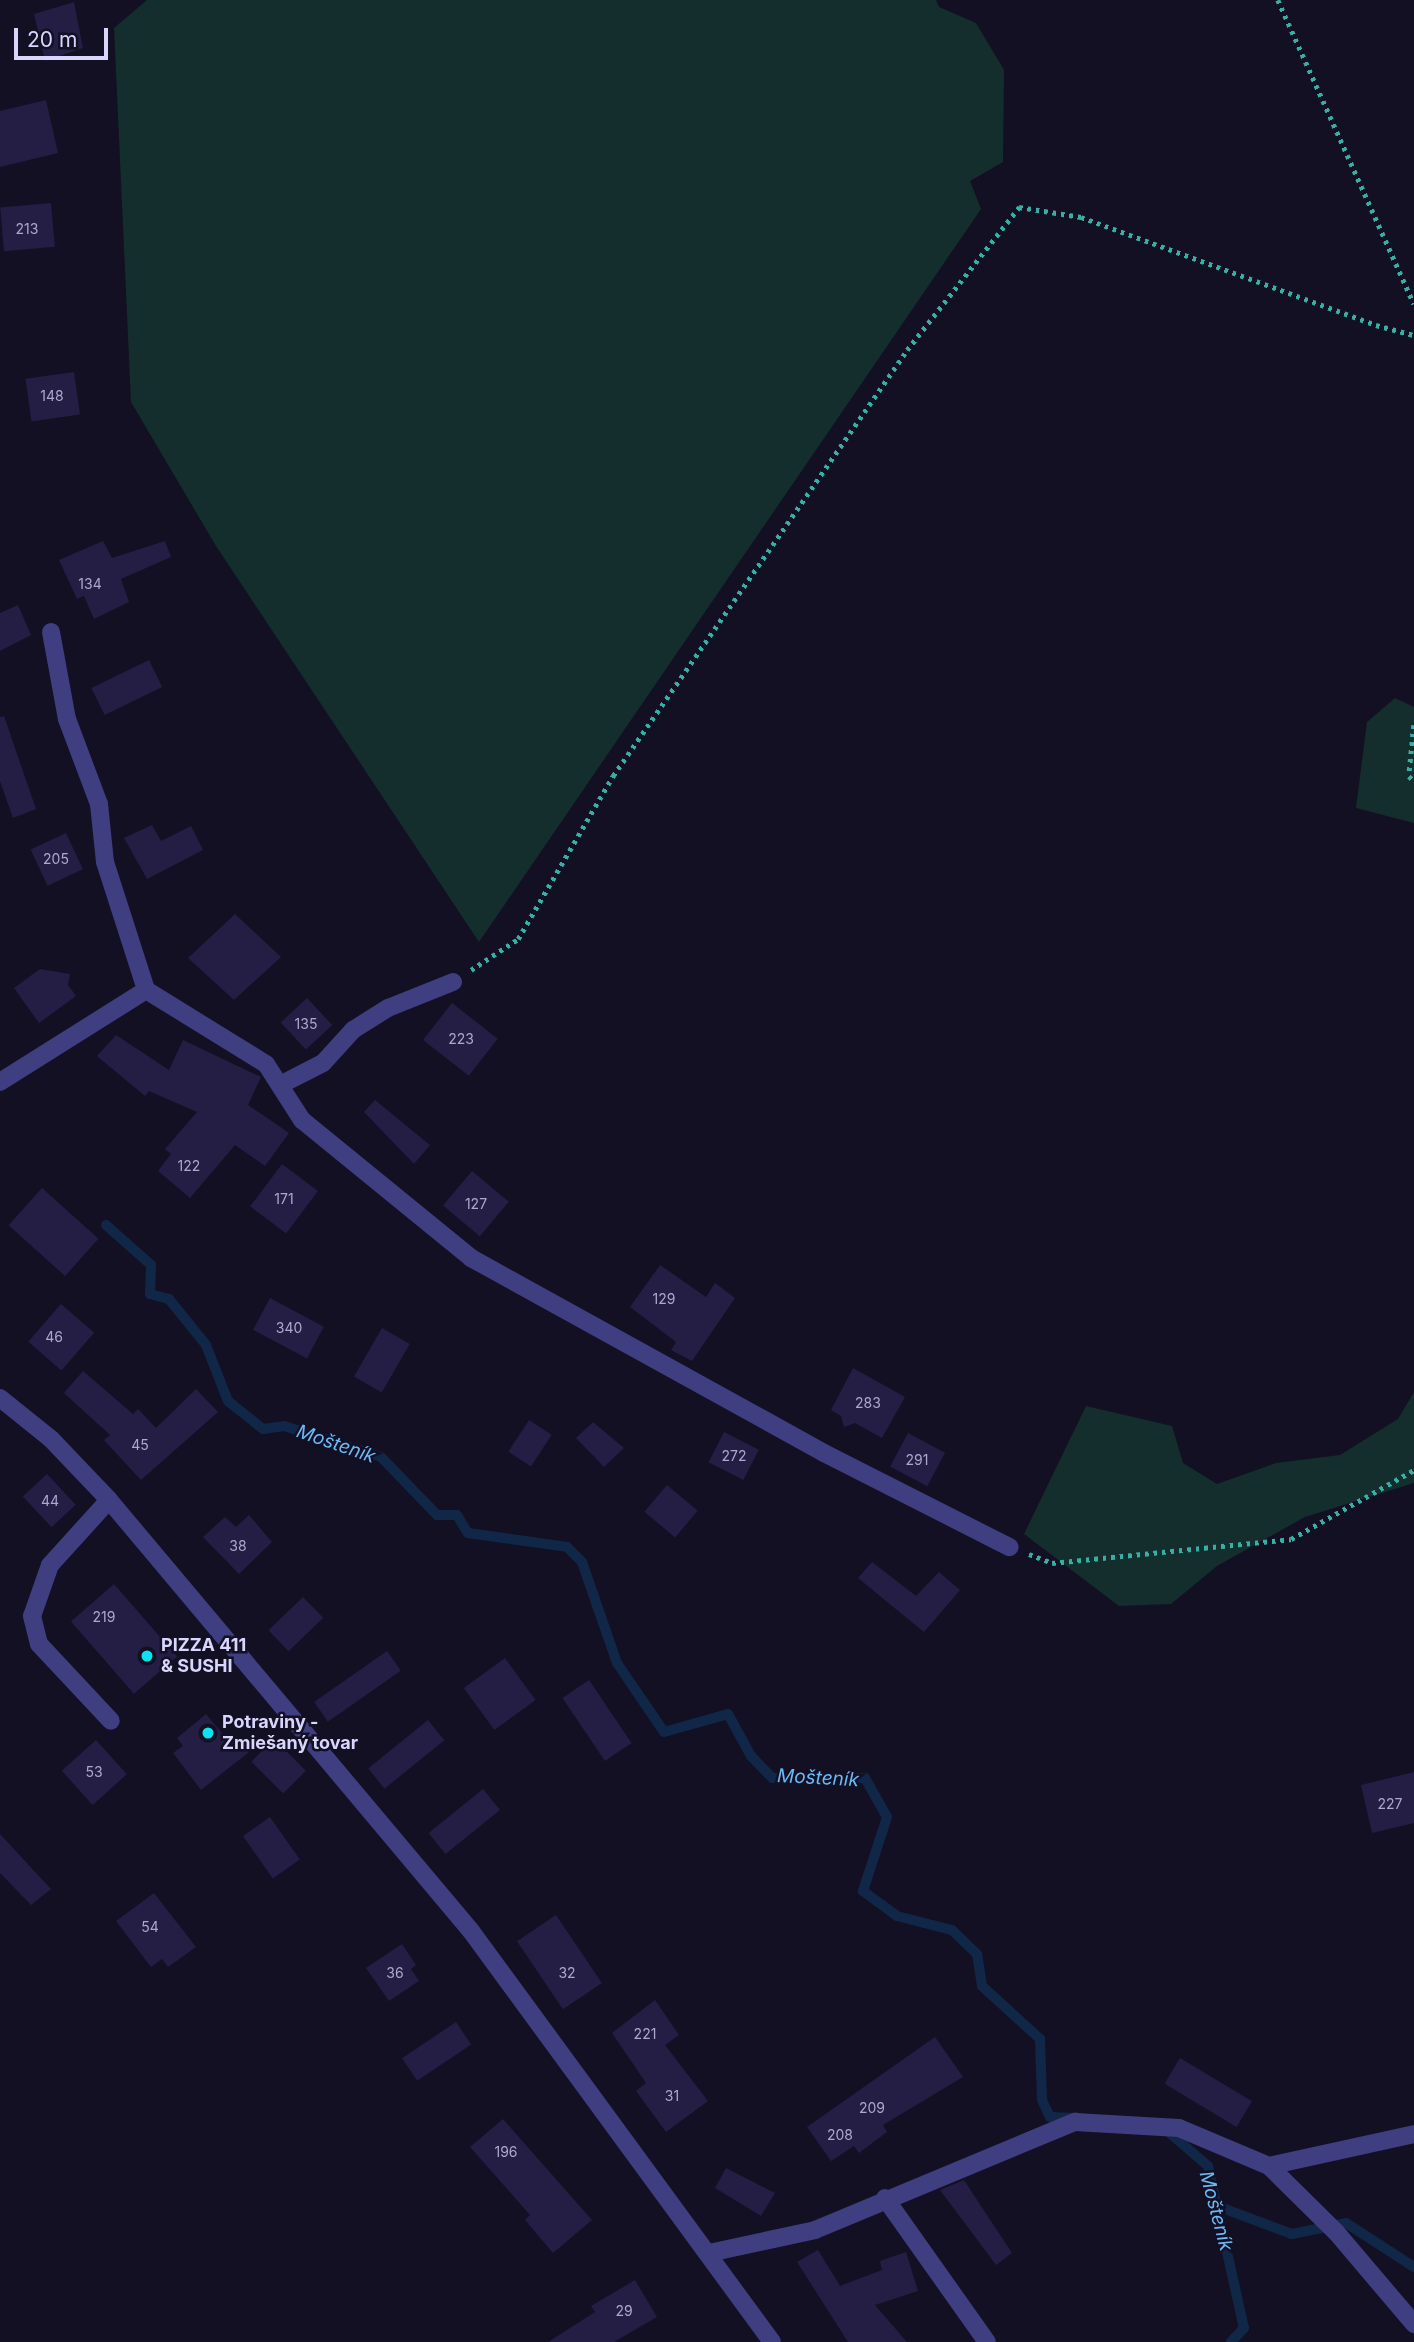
<!DOCTYPE html>
<meta charset="utf-8">
<style>
body{margin:0}
#map{position:relative;width:1414px;height:2342px;overflow:hidden;background:#131024;font-family:Inter,sans-serif}
div>[style]{position:absolute}
.green>*{inset:0;background:#132e2c}
.stream>*{height:10px;margin:-5px;padding:0 5px;transform-origin:5px;border-radius:5px;background:#112748}
.building>*{inset:0;background:#241d44;transform-origin:0 0}
.path>*{height:4.5px;margin-top:-2.25px;transform-origin:0;background:repeating-linear-gradient(90deg,#36b0a5 0 3.5px,transparent 0 8.5px)}
.minor>*{height:18px;margin:-9px;padding:0 9px;transform-origin:9px;border-radius:9px;background:#3e3e81}
.dots>*{width:19px;height:19px;translate:-50% -50%;box-sizing:border-box;border:4px solid #131024;border-radius:50%}
span{translate:-50% -50%;white-space:nowrap;text-align:center;line-height:1.15;-webkit-text-stroke:5px #131024;paint-order:stroke}
.number-label{font-size:14px;color:#aca8cf}
.number-label span{-webkit-text-stroke-width:0}
.poi-label{font-size:18px;color:#d9d6fd;font-weight:700}
.left{translate:0 -50%;text-align:left}
.water-label{font-size:19px;color:#6abaf7;font-style:italic}
.scale{position:absolute;left:14px;top:28px;width:94px;height:32px;box-sizing:border-box;border:4px solid #d9d6fd;border-top:0;padding-left:9px;font-size:21px;line-height:24px;white-space:nowrap;color:#d9d6fd;-webkit-text-stroke:5px #131024;paint-order:stroke}
</style>
<div id="map">
<div class="green">
<div style="clip-path:polygon(147px 0,936px 0,939px 7px,976px 23px,1004px 70px,1003px 162px,970px 181px,981px 209px,479px 942px,216px 546px,131px 402px,114px 28px)"></div>
<div style="clip-path:polygon(1395px 698px,1414px 707px,1414px 823px,1356px 808px,1367px 722px)"></div>
<div style="clip-path:polygon(1414px 1392px,1414px 1483px,1305px 1517px,1217px 1566px,1171px 1604px,1119px 1606px,1024px 1534px,1086px 1406px,1172px 1426px,1183px 1463px,1217px 1484px,1276px 1463px,1340px 1455px,1398px 1419px)"></div>
</div>
<div class="stream">
<div style="left:106px;top:1225px;width:60px;rotate:41.6deg"></div>
<div style="left:151px;top:1265px;width:29px;rotate:92deg"></div>
<div style="left:150px;top:1294px;width:20px;rotate:15deg"></div>
<div style="left:169px;top:1299px;width:59px;rotate:51.2deg"></div>
<div style="left:206px;top:1345px;width:60px;rotate:68.6deg"></div>
<div style="left:228px;top:1401px;width:45px;rotate:38.7deg"></div>
<div style="left:263px;top:1429px;width:21px;rotate:-8deg"></div>
<div style="left:284px;top:1426px;width:102px;rotate:17.7deg"></div>
<div style="left:381px;top:1457px;width:81px;rotate:46deg"></div>
<div style="left:437px;top:1515px;width:20px"></div>
<div style="left:457px;top:1515px;width:21px;rotate:59deg"></div>
<div style="left:468px;top:1533px;width:100px;rotate:8deg"></div>
<div style="left:567px;top:1547px;width:21px;rotate:45deg"></div>
<div style="left:582px;top:1562px;width:107px;rotate:70.9deg"></div>
<div style="left:617px;top:1663px;width:83px;rotate:55.7deg"></div>
<div style="left:664px;top:1732px;width:66px;rotate:-15.7deg"></div>
<div style="left:728px;top:1714px;width:48px;rotate:61.3deg"></div>
<div style="left:751px;top:1756px;width:30px;rotate:46deg"></div>
<div style="left:772px;top:1778px;width:93px"></div>
<div style="left:865px;top:1778px;width:45px;rotate:60.6deg"></div>
<div style="left:887px;top:1817px;width:78px;rotate:108deg"></div>
<div style="left:863px;top:1891px;width:42px;rotate:36.3deg"></div>
<div style="left:897px;top:1916px;width:57px;rotate:14.3deg"></div>
<div style="left:952px;top:1930px;width:35px;rotate:44deg"></div>
<div style="left:977px;top:1954px;width:32px;rotate:81deg"></div>
<div style="left:982px;top:1986px;width:79px;rotate:42.4deg"></div>
<div style="left:1040px;top:2039px;width:61px;rotate:88.1deg"></div>
<div style="left:1042px;top:2100px;width:19px;rotate:65deg"></div>
<div style="left:1050px;top:2117px;width:26px;rotate:2deg"></div>
<div style="left:1165px;top:2129px;width:57px;rotate:40.7deg"></div>
<div style="left:1208px;top:2166px;width:166px;rotate:77.5deg"></div>
<div style="left:1244px;top:2328px;width:19px;rotate:133deg"></div>
<div style="left:1217px;top:2206px;width:80px;rotate:20.5deg"></div>
<div style="left:1292px;top:2234px;width:55px;rotate:-11.5deg"></div>
<div style="left:1346px;top:2223px;width:81px;rotate:32.9deg"></div>
</div>
<div class="building">
<div style="clip-path:polygon(74px 2px,83px 48px,45px 61px,34px 14px)"></div>
<div style="clip-path:polygon(46px 100px,58px 153px,0 167px,0 111px)"></div>
<div style="left:51px;top:203px;width:44px;height:51px;rotate:85deg"></div>
<div style="left:74px;top:372px;width:43px;height:49px;rotate:82deg"></div>
<div style="clip-path:polygon(103px 541px,112px 558px,165px 541px,171px 557px,121px 579px,129px 602px,94px 619px,84px 596px,77px 599px,59px 560px)"></div>
<div style="clip-path:polygon(18px 605px,31px 635px,0 651px,0 613px)"></div>
<div style="left:149px;top:660px;width:30px;height:64px;rotate:64deg"></div>
<div style="clip-path:polygon(4px 716px,36px 809px,13px 818px,0 781px,0 717px)"></div>
<div style="clip-path:polygon(152px 825px,161px 841px,191px 826px,203px 850px,147px 879px,124px 838px)"></div>
<div style="left:66px;top:833px;width:40px;height:39px;rotate:65deg"></div>
<div style="clip-path:polygon(235px 914px,281px 957px,234px 1000px,188px 958px)"></div>
<div style="clip-path:polygon(40px 969px,70px 974px,68px 985px,76px 996px,39px 1023px,14px 988px)"></div>
<div style="left:307px;top:998px;width:37px;height:36px;rotate:47deg"></div>
<div style="left:452px;top:1003px;width:58px;height:47px;rotate:38deg"></div>
<div style="clip-path:polygon(116px 1035px,169px 1070px,183px 1040px,261px 1077px,248px 1105px,289px 1133px,265px 1166px,235px 1145px,190px 1198px,158px 1171px,171px 1154px,165px 1149px,197px 1112px,149px 1091px,145px 1096px,97px 1056px)"></div>
<div style="clip-path:polygon(375px 1100px,430px 1145px,414px 1164px,364px 1112px)"></div>
<div style="left:282px;top:1164px;width:45px;height:53px;rotate:37deg"></div>
<div style="left:472px;top:1171px;width:48px;height:45px;rotate:40deg"></div>
<div style="left:42px;top:1188px;width:76px;height:50px;rotate:42deg"></div>
<div style="clip-path:polygon(660px 1265px,706px 1297px,715px 1283px,735px 1298px,692px 1361px,671px 1350px,676px 1342px,630px 1307px)"></div>
<div style="left:270px;top:1298px;width:61px;height:36px;rotate:28deg"></div>
<div style="left:61px;top:1304px;width:44px;height:50px;rotate:41deg"></div>
<div style="left:382px;top:1328px;width:32px;height:56px;rotate:30deg"></div>
<div style="clip-path:polygon(853px 1368px,905px 1397px,882px 1438px,855px 1423px,844px 1427px,841px 1416px,831px 1410px)"></div>
<div style="clip-path:polygon(83px 1371px,133px 1414px,138px 1409px,156px 1428px,196px 1389px,218px 1412px,141px 1480px,104px 1440px,110px 1435px,64px 1393px)"></div>
<div style="left:529px;top:1420px;width:27px;height:38px;rotate:33deg"></div>
<div style="clip-path:polygon(593px 1422px,624px 1448px,604px 1467px,576px 1438px)"></div>
<div style="left:724px;top:1432px;width:39px;height:34px;rotate:27deg"></div>
<div style="left:908px;top:1433px;width:42px;height:38px;rotate:28deg"></div>
<div style="left:47px;top:1474px;width:42px;height:33px;rotate:47deg"></div>
<div style="left:667px;top:1485px;width:40px;height:35px;rotate:40deg"></div>
<div style="clip-path:polygon(249px 1515px,272px 1542px,239px 1574px,203px 1537px,225px 1517px,236px 1527px)"></div>
<div style="clip-path:polygon(872px 1562px,916px 1596px,939px 1572px,960px 1590px,924px 1632px,858px 1578px)"></div>
<div style="left:114px;top:1584px;width:96px;height:57px;rotate:49deg"></div>
<div style="left:303px;top:1597px;width:29px;height:48px;rotate:46deg"></div>
<div style="left:387px;top:1651px;width:24px;height:89px;rotate:55deg"></div>
<div style="left:505px;top:1658px;width:52px;height:51px;rotate:54deg"></div>
<div style="left:589px;top:1680px;width:76px;height:32px;rotate:56deg"></div>
<div style="clip-path:polygon(206px 1714px,226px 1738px,233px 1733px,249px 1752px,201px 1790px,173px 1753px,183px 1746px,177px 1738px)"></div>
<div style="left:428px;top:1720px;width:26px;height:77px;rotate:51deg"></div>
<div style="left:274px;top:1739px;width:45px;height:32px;rotate:45deg"></div>
<div style="left:96px;top:1740px;width:46px;height:46px;rotate:48deg"></div>
<div style="clip-path:polygon(1414px 1772px,1414px 1823px,1372px 1833px,1361px 1785px)"></div>
<div style="left:483px;top:1789px;width:27px;height:70px;rotate:51deg"></div>
<div style="left:270px;top:1817px;width:52px;height:33px;rotate:55deg"></div>
<div style="clip-path:polygon(0 1834px,51px 1889px,31px 1905px,0 1873px)"></div>
<div style="clip-path:polygon(154px 1893px,196px 1947px,168px 1967px,162px 1959px,151px 1967px,116px 1921px)"></div>
<div style="left:556px;top:1915px;width:82px;height:47px;rotate:56deg"></div>
<div style="clip-path:polygon(402px 1944px,416px 1965px,411px 1969px,419px 1981px,389px 2001px,366px 1968px)"></div>
<div style="clip-path:polygon(655px 2000px,679px 2035px,665px 2045px,708px 2101px,666px 2132px,636px 2091px,646px 2083px,612px 2033px)"></div>
<div style="left:456px;top:2022px;width:27px;height:65px;rotate:56deg"></div>
<div style="clip-path:polygon(935px 2037px,963px 2077px,883px 2125px,887px 2132px,859px 2153px,854px 2146px,831px 2161px,807px 2127px)"></div>
<div style="left:1180px;top:2058px;width:84px;height:30px;rotate:31deg"></div>
<div style="clip-path:polygon(503px 2119px,592px 2220px,553px 2253px,525px 2220px,530px 2215px,470px 2147px)"></div>
<div style="clip-path:polygon(726px 2168px,775px 2193px,761px 2216px,715px 2188px)"></div>
<div style="clip-path:polygon(964px 2180px,1012px 2253px,996px 2265px,940px 2190px)"></div>
<div style="clip-path:polygon(818px 2250px,840px 2286px,882px 2270px,880px 2261px,906px 2252px,918px 2291px,875px 2305px,907px 2342px,848px 2342px,797px 2262px)"></div>
<div style="clip-path:polygon(635px 2280px,657px 2317px,614px 2342px,548px 2342px,595px 2312px,591px 2306px)"></div>
</div>
<div class="path">
<div style="left:1278px;top:0;width:333px;rotate:65.9deg"></div>
<div style="left:1414px;top:725px;width:51px;rotate:95.6deg"></div>
<div style="left:1409px;top:776px;width:7px;rotate:45deg"></div>
<div style="left:471px;top:970px;width:56px;rotate:-33.4deg"></div>
<div style="left:518px;top:939px;width:189px;rotate:-59.8deg"></div>
<div style="left:613px;top:776px;width:518px;rotate:-55.39deg"></div>
<div style="left:907px;top:350px;width:182px;rotate:-51.9deg"></div>
<div style="left:1019px;top:207px;width:63px;rotate:9.2deg"></div>
<div style="left:1081px;top:217px;width:314px;rotate:20.1deg"></div>
<div style="left:1376px;top:325px;width:39px;rotate:15deg"></div>
<div style="left:1029px;top:1554px;width:25px;rotate:21deg"></div>
<div style="left:1052px;top:1563px;width:240px;rotate:-5.7deg"></div>
<div style="left:1291px;top:1539px;width:141px;rotate:-29.3deg"></div>
</div>
<div class="minor">
<div style="left:51px;top:632px;width:88px;rotate:79.6deg"></div>
<div style="left:67px;top:719px;width:91px;rotate:69.4deg"></div>
<div style="left:99px;top:804px;width:58px;rotate:84.1deg"></div>
<div style="left:105px;top:862px;width:134px;rotate:72.2deg"></div>
<div style="left:146px;top:990px;width:141px;rotate:31.7deg"></div>
<div style="left:266px;top:1064px;width:67px;rotate:57.3deg"></div>
<div style="left:302px;top:1120px;width:218px;rotate:39.2deg"></div>
<div style="left:471px;top:1258px;width:403px;rotate:28.9deg"></div>
<div style="left:824px;top:1453px;width:208px;rotate:26.9deg"></div>
<div style="left:0;top:1082px;width:173px;rotate:-32.2deg"></div>
<div style="left:280px;top:1085px;width:48px;rotate:-27.1deg"></div>
<div style="left:323px;top:1063px;width:45px;rotate:-47.7deg"></div>
<div style="left:353px;top:1030px;width:41px;rotate:-32.2deg"></div>
<div style="left:388px;top:1008px;width:70px;rotate:-21.8deg"></div>
<div style="left:0;top:1398px;width:65px;rotate:38.8deg"></div>
<div style="left:51px;top:1439px;width:84px;rotate:46.4deg"></div>
<div style="left:109px;top:1500px;width:563px;rotate:49.97deg"></div>
<div style="left:471px;top:1931px;width:509px;rotate:53.78deg"></div>
<div style="left:109px;top:1500px;width:88px;rotate:132.2deg"></div>
<div style="left:50px;top:1565px;width:54px;rotate:109.4deg"></div>
<div style="left:32px;top:1616px;width:29px;rotate:76deg"></div>
<div style="left:39px;top:1644px;width:105px;rotate:46.9deg"></div>
<div style="left:1269px;top:2166px;width:148px;rotate:-12.4deg"></div>
<div style="left:885px;top:2198px;width:176px;rotate:54.7deg"></div>
<div style="left:709px;top:2253px;width:108px;rotate:-12.2deg"></div>
<div style="left:815px;top:2230px;width:282px;rotate:-22.6deg"></div>
<div style="left:1075px;top:2122px;width:104px;rotate:3.3deg"></div>
<div style="left:1179px;top:2128px;width:98px;rotate:22.9deg"></div>
<div style="left:1269px;top:2166px;width:94px;rotate:44.6deg"></div>
<div style="left:1336px;top:2232px;width:121px;rotate:49.7deg"></div>
</div>
<div class="dots">
<div style="left:147px;top:1656px;background:#0de2f1"></div>
<div style="left:208px;top:1733px;background:#0de2f1"></div>
</div>
<div class="number-label">
<span style="left:27px;top:229px">213</span>
<span style="left:52px;top:396px">148</span>
<span style="left:90px;top:584px">134</span>
<span style="left:56px;top:859px">205</span>
<span style="left:306px;top:1024px">135</span>
<span style="left:461px;top:1039px">223</span>
<span style="left:189px;top:1166px">122</span>
<span style="left:284px;top:1199px">171</span>
<span style="left:476px;top:1204px">127</span>
<span style="left:664px;top:1299px">129</span>
<span style="left:289px;top:1328px">340</span>
<span style="left:54px;top:1337px">46</span>
<span style="left:868px;top:1403px">283</span>
<span style="left:140px;top:1445px">45</span>
<span style="left:734px;top:1456px">272</span>
<span style="left:917px;top:1460px">291</span>
<span style="left:50px;top:1501px">44</span>
<span style="left:238px;top:1546px">38</span>
<span style="left:104px;top:1617px">219</span>
<span style="left:94px;top:1772px">53</span>
<span style="left:1390px;top:1804px">227</span>
<span style="left:150px;top:1927px">54</span>
<span style="left:395px;top:1973px">36</span>
<span style="left:567px;top:1973px">32</span>
<span style="left:645px;top:2034px">221</span>
<span style="left:672px;top:2096px">31</span>
<span style="left:872px;top:2108px">209</span>
<span style="left:840px;top:2135px">208</span>
<span style="left:506px;top:2152px">196</span>
<span style="left:624px;top:2311px">29</span>
</div>
<div class="poi-label">
<span class="left" style="left:161px;top:1656px">PIZZA 411<br>&amp; SUSHI</span>
<span class="left" style="left:222px;top:1733px">Potraviny -<br>Zmiešaný tovar</span>
</div>
<div class="water-label">
<span style="left:336px;top:1444px;rotate:19deg">Mošteník</span>
<span style="left:818px;top:1778px;rotate:3deg">Mošteník</span>
<span style="left:1216px;top:2211px;rotate:75deg">Mošteník</span>
</div>
<div class="scale">20 m</div>
</div>
